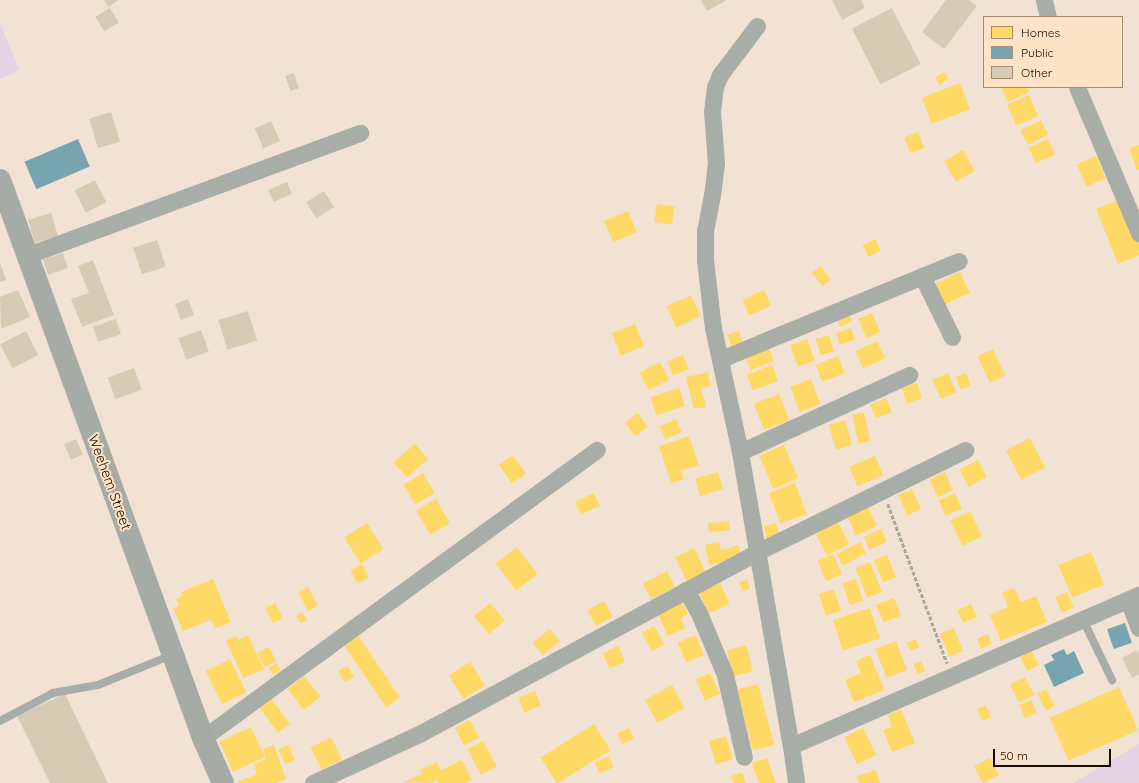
<!DOCTYPE html>
<style>
body{margin:0}
#map{position:relative;width:1139px;height:783px;overflow:hidden;background:#f1e2d3;font-family:Quicksand,sans-serif}
div>[style]{position:absolute}
.green>*{inset:0;background:#e5d2e4}
.homes>*{inset:0;background:#ffd966;transform-origin:0 0}
.public>*{inset:0;background:#76a5af;transform-origin:0 0}
.building>*{inset:0;background:#d7cbb6;transform-origin:0 0}
.path>*{height:2.5px;margin-top:-1.25px;transform-origin:0;background:repeating-linear-gradient(90deg,#a6a69f 0 4px,transparent 0 6px)}
.lane>*{height:8px;margin:-4px;padding:0 4px;transform-origin:4px;border-radius:4px;background:#a8ada8}
.street>*{height:17px;margin:-8.5px;padding:0 8.5px;transform-origin:8.5px;border-radius:8.5px;background:#a8ada8}
.secondary>*{height:22px;margin:-11px;padding:0 11px;transform-origin:11px;border-radius:11px;background:#a7aba5}
span{translate:-50% -50%;white-space:nowrap;text-align:center;line-height:1.15;-webkit-text-stroke:4px #fee3c6;paint-order:stroke}
.street-label{font-size:14px;color:#1a0b00}
.legend{position:absolute;left:983px;top:16px;width:140px;height:72px;box-sizing:border-box;background:#fee3c6;border:1px solid #a38d77;margin:0;padding:5px 7px;list-style:none;font-size:12px;color:#1a0b00}
.legend li{display:flex;align-items:center;gap:8px;height:20px}
.legend b{width:20px;border:1px solid #a38d77}
.scale{position:absolute;left:993px;top:749px;width:118px;height:18px;box-sizing:border-box;border:2px solid #1a0b00;border-top:0;padding-left:5px;font-size:12px;line-height:14px;white-space:nowrap;color:#1a0b00;-webkit-text-stroke:3px #fee3c6;paint-order:stroke}
</style>
<div id="map">
<div class="green">
<div style="clip-path:polygon(0 23px,19px 70px,0 79px)"></div>
<div style="clip-path:polygon(1139px 744px,1139px 783px,1073px 783px)"></div>
</div>
<div class="homes">
<div style="clip-path:polygon(943px 72px,948px 78px,940px 85px,935px 78px)"></div>
<div style="left:960px;top:83px;width:28px;height:41px;rotate:69deg"></div>
<div style="clip-path:polygon(1001px 87px,1027px 87px,1029px 92px,1008px 102px)"></div>
<div style="left:1029px;top:95px;width:23px;height:24px;rotate:67deg"></div>
<div style="left:1041px;top:120px;width:16px;height:23px;rotate:63deg"></div>
<div style="left:918px;top:132px;width:17px;height:15px;rotate:69deg"></div>
<div style="left:1048px;top:139px;width:17px;height:21px;rotate:66deg"></div>
<div style="clip-path:polygon(1139px 145px,1139px 170px,1137px 170px,1129px 148px)"></div>
<div style="left:963px;top:150px;width:24px;height:22px;rotate:60deg"></div>
<div style="left:1096px;top:156px;width:24px;height:21px;rotate:66deg"></div>
<div style="clip-path:polygon(1121px 199px,1139px 243px,1139px 255px,1118px 264px,1096px 209px)"></div>
<div style="left:657px;top:204px;width:18px;height:18px;rotate:9deg"></div>
<div style="left:628px;top:211px;width:23px;height:26px;rotate:67deg"></div>
<div style="left:875px;top:239px;width:13px;height:14px;rotate:63deg"></div>
<div style="left:821px;top:266px;width:17px;height:11px;rotate:54deg"></div>
<div style="left:960px;top:272px;width:23px;height:27px;rotate:65deg"></div>
<div style="left:764px;top:290px;width:17px;height:24px;rotate:65deg"></div>
<div style="left:691px;top:295px;width:23px;height:27px;rotate:65deg"></div>
<div style="left:848px;top:312px;width:10px;height:13px;rotate:66deg"></div>
<div style="left:872px;top:313px;width:21px;height:15px;rotate:67deg"></div>
<div style="left:635px;top:324px;width:24px;height:25px;rotate:68deg"></div>
<div style="left:851px;top:328px;width:12px;height:16px;rotate:70deg"></div>
<div style="left:739px;top:331px;width:15px;height:12px;rotate:74deg"></div>
<div style="left:829px;top:335px;width:17px;height:14px;rotate:73deg"></div>
<div style="left:807px;top:339px;width:23px;height:18px;rotate:70deg"></div>
<div style="left:877px;top:341px;width:19px;height:24px;rotate:65deg"></div>
<div style="left:768px;top:346px;width:16px;height:25px;rotate:68deg"></div>
<div style="left:993px;top:349px;width:29px;height:17px;rotate:65deg"></div>
<div style="left:683px;top:355px;width:15px;height:17px;rotate:67deg"></div>
<div style="left:838px;top:356px;width:18px;height:24px;rotate:68deg"></div>
<div style="left:660px;top:362px;width:20px;height:23px;rotate:63deg"></div>
<div style="left:772px;top:365px;width:17px;height:27px;rotate:69deg"></div>
<div style="clip-path:polygon(708px 372px,711px 386px,701px 388px,706px 407px,694px 409px,686px 377px)"></div>
<div style="left:948px;top:373px;width:21px;height:17px;rotate:67deg"></div>
<div style="left:966px;top:373px;width:14px;height:11px;rotate:69deg"></div>
<div style="left:811px;top:379px;width:27px;height:22px;rotate:70deg"></div>
<div style="left:917px;top:383px;width:16px;height:16px;rotate:72deg"></div>
<div style="left:679px;top:388px;width:19px;height:30px;rotate:72deg"></div>
<div style="left:779px;top:394px;width:28px;height:27px;rotate:69deg"></div>
<div style="left:886px;top:398px;width:15px;height:17px;rotate:67deg"></div>
<div style="left:864px;top:412px;width:30px;height:12px;rotate:78deg"></div>
<div style="left:638px;top:413px;width:17px;height:16px;rotate:54deg"></div>
<div style="left:676px;top:419px;width:14px;height:18px;rotate:65deg"></div>
<div style="left:845px;top:420px;width:26px;height:17px;rotate:74deg"></div>
<div style="clip-path:polygon(689px 436px,699px 465px,681px 471px,684px 479px,671px 483px,659px 446px)"></div>
<div style="left:1030px;top:438px;width:33px;height:27px;rotate:63deg"></div>
<div style="left:415px;top:444px;width:20px;height:28px;rotate:49deg"></div>
<div style="left:784px;top:445px;width:36px;height:27px;rotate:67deg"></div>
<div style="left:513px;top:455px;width:23px;height:17px;rotate:56deg"></div>
<div style="left:875px;top:456px;width:21px;height:28px;rotate:67deg"></div>
<div style="left:978px;top:460px;width:19px;height:21px;rotate:62deg"></div>
<div style="left:718px;top:472px;width:18px;height:24px;rotate:74deg"></div>
<div style="left:945px;top:472px;width:20px;height:17px;rotate:66deg"></div>
<div style="left:423px;top:473px;width:23px;height:23px;rotate:59deg"></div>
<div style="left:795px;top:483px;width:33px;height:28px;rotate:69deg"></div>
<div style="left:912px;top:489px;width:22px;height:15px;rotate:66deg"></div>
<div style="left:594px;top:493px;width:14px;height:21px;rotate:65deg"></div>
<div style="left:955px;top:493px;width:17px;height:18px;rotate:66deg"></div>
<div style="left:436px;top:499px;width:28px;height:23px;rotate:60deg"></div>
<div style="left:868px;top:507px;width:21px;height:23px;rotate:65deg"></div>
<div style="left:970px;top:511px;width:28px;height:22px;rotate:64deg"></div>
<div style="left:837px;top:520px;width:27px;height:25px;rotate:63deg"></div>
<div style="left:729px;top:521px;width:9px;height:21px;rotate:84deg"></div>
<div style="left:367px;top:523px;width:31px;height:27px;rotate:58deg"></div>
<div style="left:776px;top:523px;width:16px;height:13px;rotate:75deg"></div>
<div style="left:881px;top:529px;width:14px;height:19px;rotate:65deg"></div>
<div style="clip-path:polygon(719px 542px,721px 550px,739px 545px,742px 557px,709px 565px,705px 545px)"></div>
<div style="left:860px;top:542px;width:13px;height:26px;rotate:63deg"></div>
<div style="left:517px;top:547px;width:34px;height:27px;rotate:53deg"></div>
<div style="left:694px;top:548px;width:28px;height:21px;rotate:64deg"></div>
<div style="left:1091px;top:552px;width:35px;height:35px;rotate:68deg"></div>
<div style="left:833px;top:554px;width:22px;height:17px;rotate:66deg"></div>
<div style="left:887px;top:555px;width:24px;height:14px;rotate:68deg"></div>
<div style="left:870px;top:562px;width:32px;height:16px;rotate:68deg"></div>
<div style="left:362px;top:564px;width:15px;height:13px;rotate:62deg"></div>
<div style="left:667px;top:571px;width:18px;height:27px;rotate:63deg"></div>
<div style="clip-path:polygon(213px 579px,231px 622px,215px 628px,211px 620px,183px 631px,173px 608px,179px 605px,176px 599px,183px 596px,181px 592px)"></div>
<div style="left:856px;top:579px;width:23px;height:14px;rotate:72deg"></div>
<div style="clip-path:polygon(747px 580px,750px 589px,743px 591px,739px 582px)"></div>
<div style="left:720px;top:583px;width:23px;height:23px;rotate:65deg"></div>
<div style="left:308px;top:587px;width:21px;height:11px;rotate:62deg"></div>
<div style="clip-path:polygon(1014px 588px,1021px 602px,1036px 596px,1047px 622px,1001px 641px,990px 615px,1008px 607px,1002px 593px)"></div>
<div style="left:834px;top:589px;width:23px;height:16px;rotate:72deg"></div>
<div style="left:1067px;top:592px;width:17px;height:13px;rotate:66deg"></div>
<div style="left:894px;top:598px;width:19px;height:19px;rotate:69deg"></div>
<div style="clip-path:polygon(681px 600px,688px 614px,681px 618px,685px 628px,668px 636px,657px 612px)"></div>
<div style="left:604px;top:601px;width:18px;height:19px;rotate:61deg"></div>
<div style="left:275px;top:603px;width:17px;height:11px;rotate:62deg"></div>
<div style="left:490px;top:603px;width:23px;height:21px;rotate:50deg"></div>
<div style="left:971px;top:604px;width:14px;height:15px;rotate:65deg"></div>
<div style="left:870px;top:608px;width:32px;height:39px;rotate:72deg"></div>
<div style="clip-path:polygon(302px 612px,307px 620px,301px 623px,296px 616px)"></div>
<div style="left:654px;top:626px;width:21px;height:14px;rotate:61deg"></div>
<div style="left:954px;top:628px;width:25px;height:15px;rotate:69deg"></div>
<div style="left:550px;top:629px;width:16px;height:22px;rotate:52deg"></div>
<div style="left:357px;top:634px;width:77px;height:17px;rotate:56deg"></div>
<div style="left:988px;top:634px;width:11px;height:12px;rotate:68deg"></div>
<div style="clip-path:polygon(248px 635px,264px 669px,243px 678px,226px 641px,237px 636px,238px 640px)"></div>
<div style="left:695px;top:635px;width:22px;height:19px;rotate:66deg"></div>
<div style="left:916px;top:639px;width:9px;height:10px;rotate:69deg"></div>
<div style="left:896px;top:641px;width:31px;height:22px;rotate:69deg"></div>
<div style="left:746px;top:645px;width:27px;height:20px;rotate:75deg"></div>
<div style="left:618px;top:646px;width:17px;height:17px;rotate:65deg"></div>
<div style="left:269px;top:647px;width:16px;height:13px;rotate:63deg"></div>
<div style="left:1031px;top:651px;width:16px;height:13px;rotate:60deg"></div>
<div style="clip-path:polygon(870px 655px,884px 690px,854px 702px,845px 680px,861px 673px,856px 661px)"></div>
<div style="left:230px;top:659px;width:37px;height:27px;rotate:64deg"></div>
<div style="left:921px;top:661px;width:11px;height:8px;rotate:68deg"></div>
<div style="left:470px;top:662px;width:28px;height:25px;rotate:58deg"></div>
<div style="clip-path:polygon(276px 663px,281px 670px,273px 675px,269px 668px)"></div>
<div style="left:348px;top:666px;width:13px;height:11px;rotate:63deg"></div>
<div style="left:710px;top:673px;width:23px;height:16px;rotate:65deg"></div>
<div style="left:304px;top:676px;width:26px;height:21px;rotate:51deg"></div>
<div style="left:1025px;top:677px;width:20px;height:17px;rotate:63deg"></div>
<div style="left:758px;top:684px;width:63px;height:22px;rotate:75deg"></div>
<div style="left:672px;top:685px;width:26px;height:31px;rotate:61deg"></div>
<div style="left:1119px;top:687px;width:47px;height:76px;rotate:66deg"></div>
<div style="left:1046px;top:689px;width:19px;height:10px;rotate:62deg"></div>
<div style="left:535px;top:691px;width:16px;height:18px;rotate:68deg"></div>
<div style="left:271px;top:698px;width:32px;height:15px;rotate:54deg"></div>
<div style="left:1031px;top:700px;width:14px;height:13px;rotate:65deg"></div>
<div style="left:986px;top:705px;width:13px;height:10px;rotate:67deg"></div>
<div style="clip-path:polygon(901px 709px,915px 743px,892px 752px,883px 730px,892px 727px,888px 715px)"></div>
<div style="left:470px;top:720px;width:20px;height:17px;rotate:63deg"></div>
<div style="left:594px;top:724px;width:31px;height:63px;rotate:58deg"></div>
<div style="left:251px;top:727px;width:33px;height:35px;rotate:65deg"></div>
<div style="left:629px;top:728px;width:12px;height:13px;rotate:66deg"></div>
<div style="left:863px;top:728px;width:30px;height:21px;rotate:64deg"></div>
<div style="left:726px;top:736px;width:24px;height:18px;rotate:73deg"></div>
<div style="left:331px;top:737px;width:25px;height:23px;rotate:63deg"></div>
<div style="left:483px;top:741px;width:29px;height:18px;rotate:61deg"></div>
<div style="clip-path:polygon(274px 745px,286px 779px,276px 783px,240px 783px,239px 781px,257px 774px,254px 764px,266px 759px,263px 749px)"></div>
<div style="left:288px;top:745px;width:16px;height:11px;rotate:63deg"></div>
<div style="left:609px;top:756px;width:12px;height:16px;rotate:66deg"></div>
<div style="clip-path:polygon(767px 758px,776px 783px,759px 783px,752px 763px)"></div>
<div style="left:990px;top:758px;width:19px;height:18px;rotate:62deg"></div>
<div style="clip-path:polygon(462px 760px,472px 780px,466px 783px,438px 783px,437px 780px,432px 783px,404px 782px,422px 774px,420px 770px,437px 762px,441px 770px)"></div>
<div style="clip-path:polygon(876px 770px,880px 783px,859px 783px,857px 776px)"></div>
<div style="clip-path:polygon(742px 773px,746px 783px,734px 783px,731px 776px)"></div>
</div>
<div class="public">
<div style="left:78px;top:139px;width:30px;height:58px;rotate:67deg"></div>
<div style="left:1125px;top:623px;width:21px;height:19px;rotate:71deg"></div>
<div style="clip-path:polygon(1064px 649px,1067px 655px,1074px 651px,1084px 673px,1054px 687px,1044px 665px,1054px 660px,1051px 655px)"></div>
</div>
<div class="building">
<div style="clip-path:polygon(104px 0,119px 0,108px 7px)"></div>
<div style="clip-path:polygon(701px 0,727px 0,707px 11px)"></div>
<div style="clip-path:polygon(832px 0,861px 0,865px 8px,842px 20px)"></div>
<div style="clip-path:polygon(946px 0,969px 0,977px 6px,944px 49px,922px 32px)"></div>
<div style="left:110px;top:8px;width:17px;height:17px;rotate:59deg"></div>
<div style="left:892px;top:8px;width:63px;height:45px;rotate:63deg"></div>
<div style="left:294px;top:73px;width:16px;height:9px;rotate:72deg"></div>
<div style="left:111px;top:112px;width:31px;height:23px;rotate:73deg"></div>
<div style="left:271px;top:121px;width:22px;height:18px;rotate:66deg"></div>
<div style="left:95px;top:180px;width:25px;height:23px;rotate:63deg"></div>
<div style="left:287px;top:182px;width:13px;height:20px;rotate:67deg"></div>
<div style="left:324px;top:191px;width:19px;height:21px;rotate:58deg"></div>
<div style="left:51px;top:213px;width:24px;height:24px;rotate:73deg"></div>
<div style="left:157px;top:240px;width:28px;height:25px;rotate:72deg"></div>
<div style="left:63px;top:253px;width:16px;height:21px;rotate:72deg"></div>
<div style="clip-path:polygon(93px 260px,114px 315px,82px 327px,71px 299px,89px 293px,78px 266px)"></div>
<div style="clip-path:polygon(0 263px,6px 280px,0 282px)"></div>
<div style="clip-path:polygon(18px 290px,30px 317px,1px 329px,0 297px)"></div>
<div style="left:188px;top:299px;width:17px;height:14px;rotate:69deg"></div>
<div style="left:248px;top:311px;width:31px;height:31px;rotate:73deg"></div>
<div style="left:116px;top:319px;width:16px;height:24px;rotate:72deg"></div>
<div style="left:201px;top:330px;width:23px;height:24px;rotate:70deg"></div>
<div style="left:26px;top:331px;width:27px;height:29px;rotate:63deg"></div>
<div style="left:134px;top:368px;width:23px;height:28px;rotate:70deg"></div>
<div style="left:76px;top:439px;width:17px;height:13px;rotate:66deg"></div>
<div style="clip-path:polygon(1137px 650px,1139px 653px,1139px 674px,1132px 678px,1122px 658px)"></div>
<div style="clip-path:polygon(65px 694px,108px 783px,50px 783px,17px 716px)"></div>
</div>
<div class="path">
<div style="left:888px;top:504px;width:170px;rotate:69.6deg"></div>
</div>
<div class="lane">
<div style="left:1083px;top:620px;width:67px;rotate:64.2deg"></div>
<div style="left:0;top:721px;width:60px;rotate:-27.8deg"></div>
<div style="left:53px;top:693px;width:46px;rotate:-10.1deg"></div>
<div style="left:98px;top:685px;width:80px;rotate:-22.1deg"></div>
</div>
<div class="street">
<div style="left:1044px;top:0;width:17px;rotate:77deg"></div>
<div style="left:757px;top:26px;width:61px;rotate:127.1deg"></div>
<div style="left:720px;top:75px;width:13px;rotate:113deg"></div>
<div style="left:715px;top:87px;width:24px;rotate:97deg"></div>
<div style="left:712px;top:111px;width:52px;rotate:85.6deg"></div>
<div style="left:716px;top:163px;width:32px;rotate:97deg"></div>
<div style="left:712px;top:195px;width:36px;rotate:101deg"></div>
<div style="left:705px;top:230px;width:30px;rotate:90deg"></div>
<div style="left:705px;top:260px;width:68px;rotate:83.3deg"></div>
<div style="left:713px;top:328px;width:127px;rotate:77.7deg"></div>
<div style="left:740px;top:452px;width:298px;rotate:80.2deg"></div>
<div style="left:791px;top:746px;width:37px;rotate:82deg"></div>
<div style="left:1077px;top:87px;width:159px;rotate:67deg"></div>
<div style="left:28px;top:255px;width:354px;rotate:-20.2deg"></div>
<div style="left:922px;top:276px;width:68px;rotate:63.8deg"></div>
<div style="left:721px;top:359px;width:257px;rotate:-22.4deg"></div>
<div style="left:740px;top:452px;width:186px;rotate:-24.5deg"></div>
<div style="left:686px;top:590px;width:26px;rotate:61deg"></div>
<div style="left:699px;top:613px;width:67px;rotate:67.2deg"></div>
<div style="left:725px;top:675px;width:84px;rotate:77deg"></div>
<div style="left:1128px;top:600px;width:30px;rotate:69deg"></div>
<div style="left:203px;top:738px;width:488px;rotate:-36.2deg"></div>
<div style="left:791px;top:746px;width:379px;rotate:-23.5deg"></div>
<div style="left:313px;top:783px;width:119px;rotate:-24.8deg"></div>
<div style="left:421px;top:733px;width:382px;rotate:-28.3deg"></div>
<div style="left:757px;top:552px;width:232px;rotate:-26.1deg"></div>
</div>
<div class="secondary">
<div style="left:0;top:180px;width:506px;rotate:69.99deg"></div>
<div style="left:173px;top:655px;width:88px;rotate:70.1deg"></div>
<div style="left:203px;top:738px;width:49px;rotate:66deg"></div>
</div>
<div class="street-label">
<span style="left:110px;top:482px;rotate:70deg">Weehem Street</span>
</div>
<ul class="legend">
<li><b style="height:11px;background:#ffd966"></b>Homes</li>
<li><b style="height:11px;background:#76a5af"></b>Public</li>
<li><b style="height:11px;background:#d7cbb6"></b>Other</li>
</ul>
<div class="scale">50 m</div>
</div>
